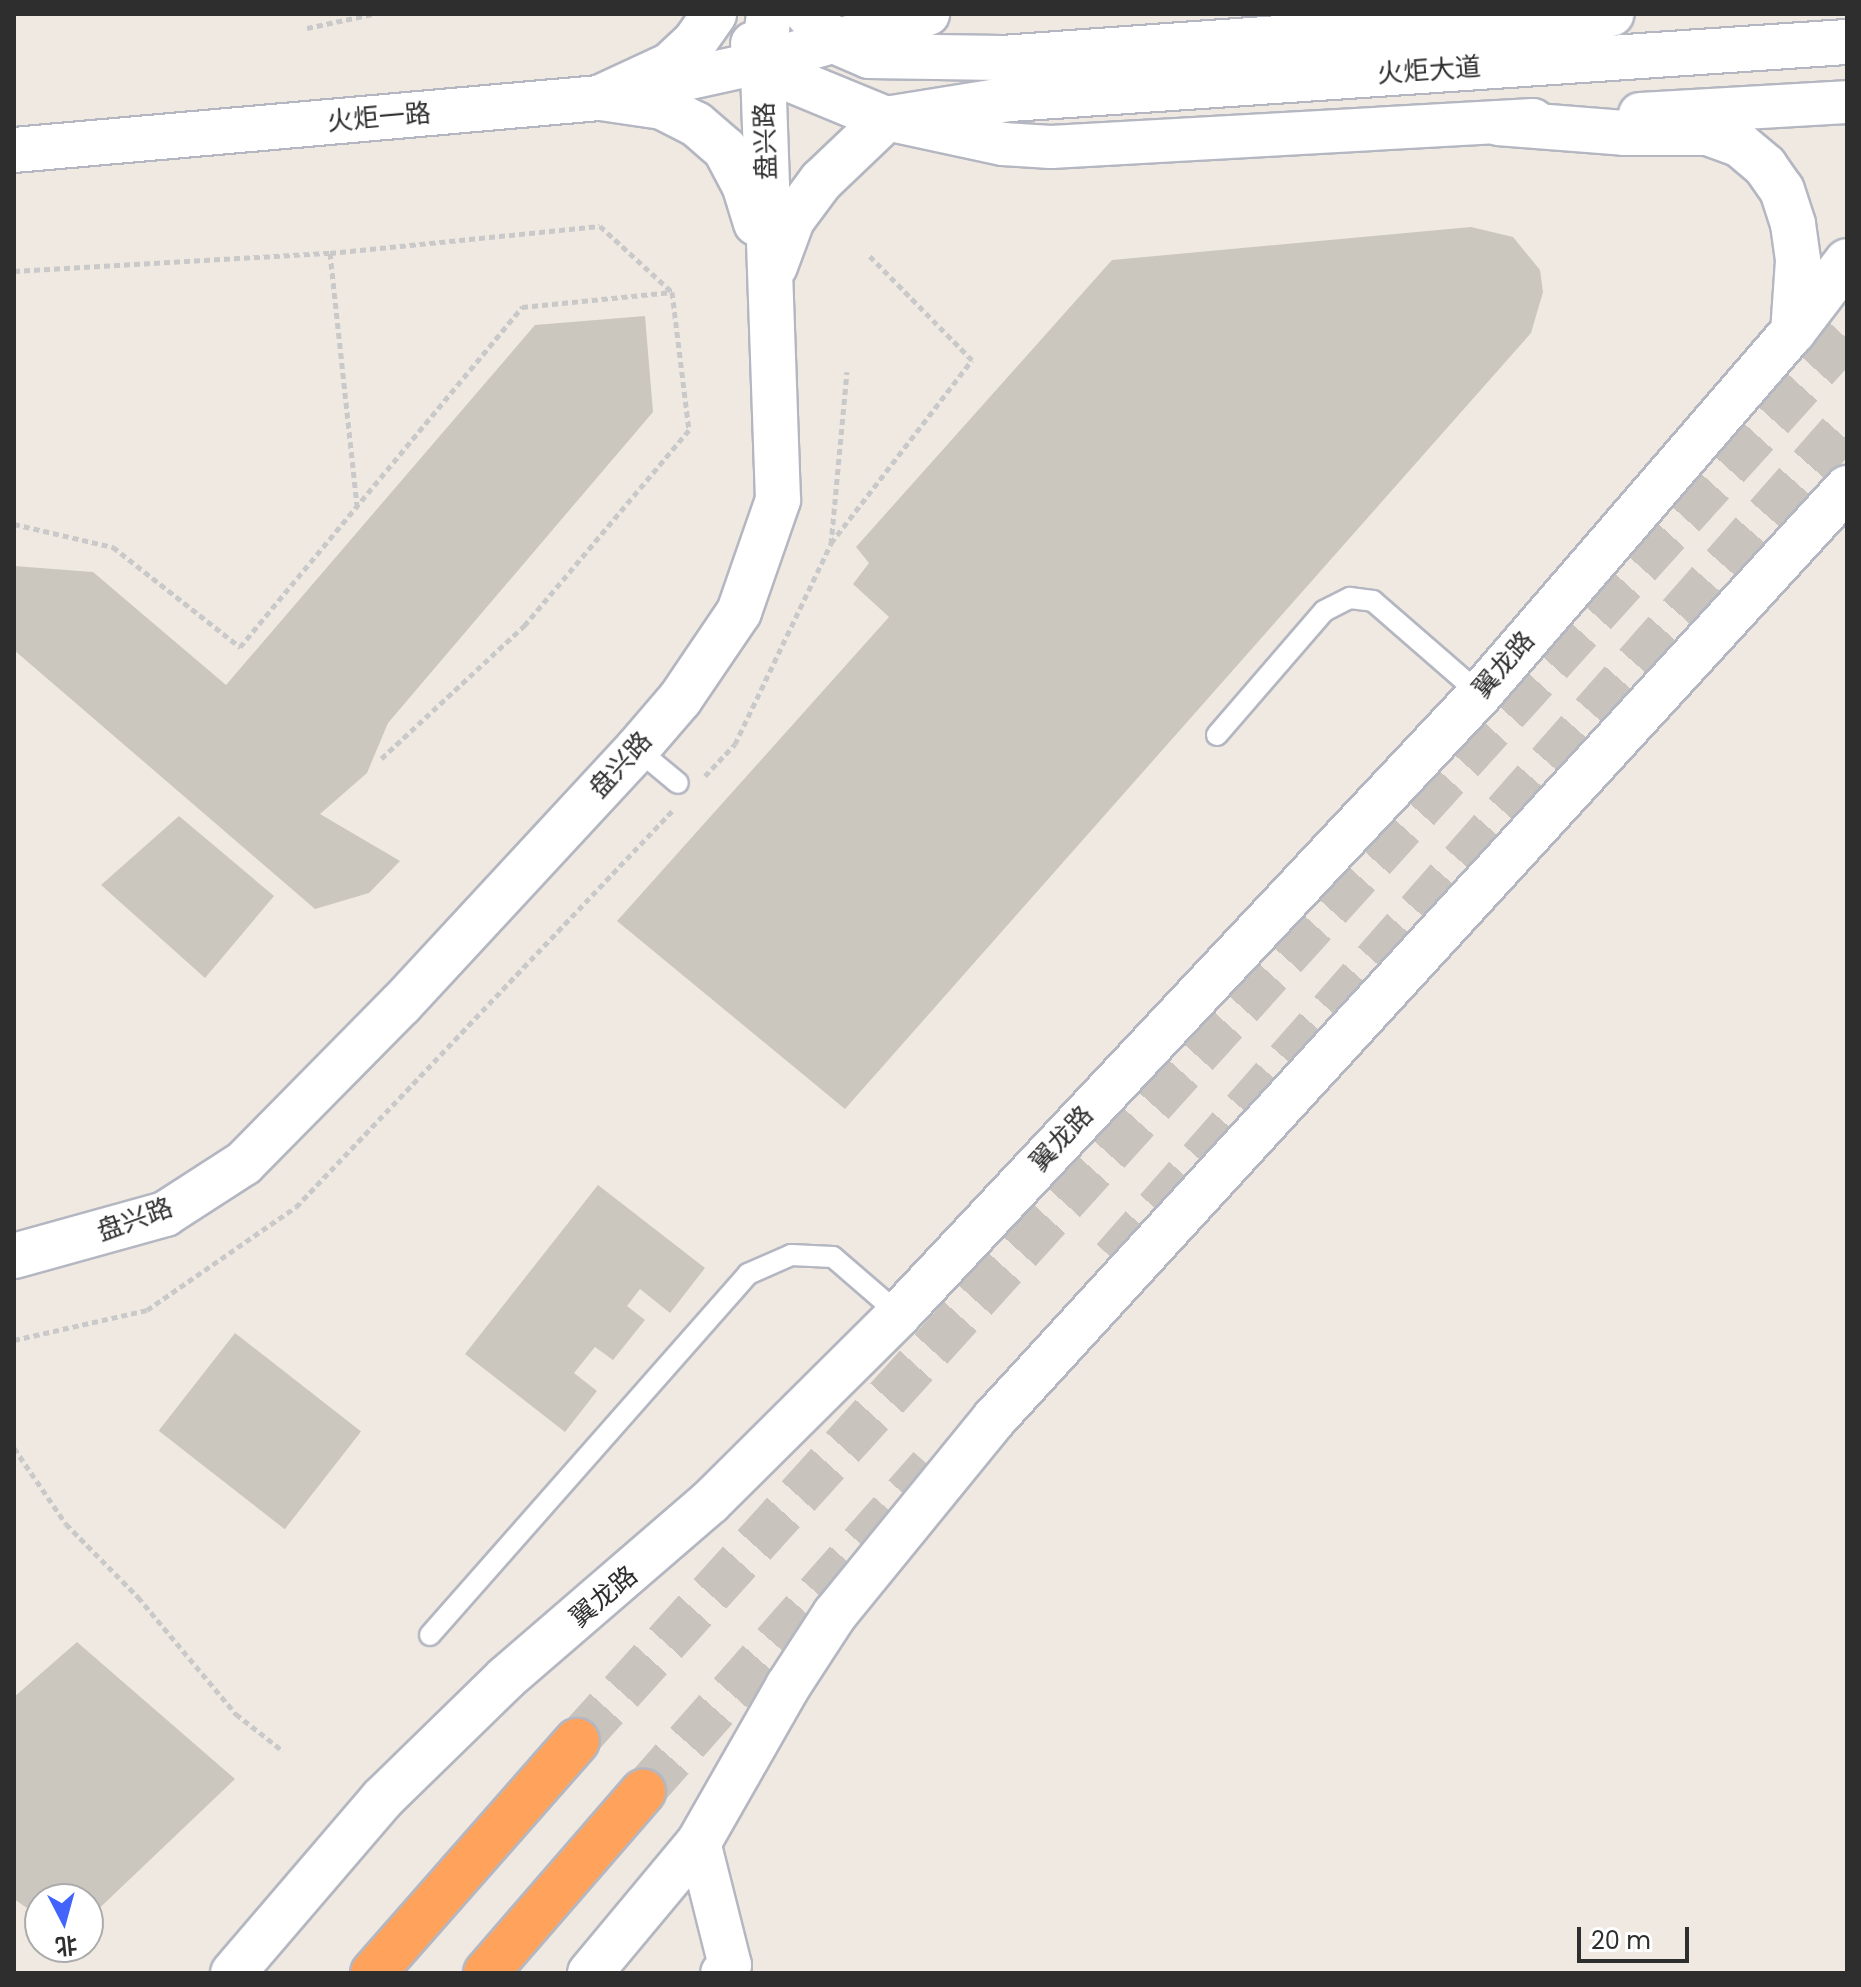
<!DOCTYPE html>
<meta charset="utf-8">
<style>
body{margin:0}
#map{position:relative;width:1861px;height:1987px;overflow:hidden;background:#efe9e1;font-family:Poppins,"Noto Sans SC",sans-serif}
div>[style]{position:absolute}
.building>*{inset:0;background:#cbc7bf;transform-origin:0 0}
.highway-tunnel>*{height:44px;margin-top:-22px;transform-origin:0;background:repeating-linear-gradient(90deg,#c8c4bd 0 44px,transparent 0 66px)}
.path>*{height:5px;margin-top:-2.5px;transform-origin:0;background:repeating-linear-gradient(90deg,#c9c9c9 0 6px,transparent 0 10px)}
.roads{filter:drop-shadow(2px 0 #b4b7c1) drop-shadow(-2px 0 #b4b7c1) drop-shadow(0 2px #b4b7c1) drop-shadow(0 -2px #b4b7c1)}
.lane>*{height:20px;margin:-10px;padding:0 10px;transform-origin:10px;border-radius:10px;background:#fff}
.street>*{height:42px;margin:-21px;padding:0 21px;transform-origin:21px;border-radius:21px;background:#fff}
.secondary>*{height:44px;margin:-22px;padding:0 22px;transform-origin:22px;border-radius:22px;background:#fff}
.highway>*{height:44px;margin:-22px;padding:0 22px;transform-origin:22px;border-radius:22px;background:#ffa35c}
span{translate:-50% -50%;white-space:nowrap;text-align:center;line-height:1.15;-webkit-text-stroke:6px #fff;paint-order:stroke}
.street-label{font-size:26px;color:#2e2e2e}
.frame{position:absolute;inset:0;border:16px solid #2e2e2e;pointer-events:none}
.north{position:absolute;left:24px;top:1883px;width:80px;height:80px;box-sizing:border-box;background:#fff;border:2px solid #ababab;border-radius:50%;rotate:174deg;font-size:22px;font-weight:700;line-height:32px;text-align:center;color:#2e2e2e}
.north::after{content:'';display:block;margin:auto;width:28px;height:36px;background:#4264fb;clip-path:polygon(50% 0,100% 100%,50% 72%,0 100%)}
.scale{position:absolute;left:1577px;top:1927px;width:112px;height:36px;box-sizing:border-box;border:4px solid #2e2e2e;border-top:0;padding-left:10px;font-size:24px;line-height:28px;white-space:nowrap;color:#2e2e2e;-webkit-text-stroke:6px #fff;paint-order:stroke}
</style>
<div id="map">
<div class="building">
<div style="clip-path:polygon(1471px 227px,1513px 237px,1540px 270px,1543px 292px,1531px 333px,845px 1109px,617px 921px,889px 617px,853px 584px,869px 563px,856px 547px,1112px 260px)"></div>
<div style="clip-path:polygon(645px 316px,653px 412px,388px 723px,367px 773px,320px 814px,400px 861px,369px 893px,315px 909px,14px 650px,14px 566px,93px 572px,226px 685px,535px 325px)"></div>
<div style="clip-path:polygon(179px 816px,274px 896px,205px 978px,101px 885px)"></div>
<div style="clip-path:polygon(598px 1185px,705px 1268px,670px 1313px,640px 1289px,627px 1306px,645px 1320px,613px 1360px,595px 1347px,574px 1373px,597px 1391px,565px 1432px,465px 1354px)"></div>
<div style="left:235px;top:1333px;width:160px;height:124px;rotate:38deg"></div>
<div style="clip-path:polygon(77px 1642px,235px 1779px,88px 1919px,88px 1899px,40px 1899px,40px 1917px,14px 1899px,14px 1697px)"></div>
</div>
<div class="highway-tunnel">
<div style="left:1113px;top:1259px;width:1112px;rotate:-48.68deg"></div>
<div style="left:577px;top:1741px;width:1895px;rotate:-47.91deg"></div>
<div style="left:643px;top:1792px;width:434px;rotate:-48.6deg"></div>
</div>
<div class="path">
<div style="left:307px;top:28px;width:67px;rotate:-12deg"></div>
<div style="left:330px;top:253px;width:271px;rotate:-5.7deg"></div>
<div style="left:600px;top:226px;width:96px;rotate:42.5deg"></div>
<div style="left:14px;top:271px;width:317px;rotate:-3.3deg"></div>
<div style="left:330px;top:253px;width:253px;rotate:83.9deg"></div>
<div style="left:14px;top:524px;width:102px;rotate:13.1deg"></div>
<div style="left:113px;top:547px;width:162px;rotate:38.2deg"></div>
<div style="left:240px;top:647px;width:442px;rotate:-50.3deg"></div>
<div style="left:522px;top:307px;width:151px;rotate:-5.7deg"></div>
<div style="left:672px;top:292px;width:139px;rotate:83deg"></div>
<div style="left:689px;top:430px;width:255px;rotate:130.1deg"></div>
<div style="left:525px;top:625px;width:197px;rotate:137.1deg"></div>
<div style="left:831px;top:543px;width:231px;rotate:-52.4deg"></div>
<div style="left:972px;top:360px;width:148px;rotate:-134.5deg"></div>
<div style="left:705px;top:776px;width:44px;rotate:-46.8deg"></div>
<div style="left:735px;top:744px;width:222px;rotate:-64.4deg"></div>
<div style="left:831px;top:544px;width:173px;rotate:-84.7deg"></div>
<div style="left:14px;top:1340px;width:136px;rotate:-12.7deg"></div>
<div style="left:147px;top:1310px;width:181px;rotate:-34.7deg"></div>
<div style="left:296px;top:1207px;width:547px;rotate:-46.48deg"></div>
<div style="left:14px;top:1448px;width:92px;rotate:55.6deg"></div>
<div style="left:66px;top:1524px;width:103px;rotate:45.4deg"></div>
<div style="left:138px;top:1597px;width:153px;rotate:50.1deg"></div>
<div style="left:236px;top:1714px;width:60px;rotate:38.2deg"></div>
</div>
<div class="roads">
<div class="lane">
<div style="left:1217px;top:735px;width:164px;rotate:-49.2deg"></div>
<div style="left:1324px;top:611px;width:29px;rotate:-27deg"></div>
<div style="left:1350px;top:598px;width:23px;rotate:7deg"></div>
<div style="left:1373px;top:601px;width:142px;rotate:41deg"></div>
<div style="left:637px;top:749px;width:53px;rotate:39.7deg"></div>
<div style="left:430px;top:1635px;width:481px;rotate:-48.6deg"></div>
<div style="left:748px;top:1274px;width:47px;rotate:-23.8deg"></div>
<div style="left:791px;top:1255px;width:42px;rotate:2.7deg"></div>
<div style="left:833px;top:1257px;width:87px;rotate:40.8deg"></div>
</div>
<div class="street">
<div style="left:631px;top:91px;width:135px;rotate:-12.4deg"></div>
<div style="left:763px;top:62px;width:172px;rotate:-16.2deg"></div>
<div style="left:1640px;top:114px;width:207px;rotate:-3.3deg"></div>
<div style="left:891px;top:120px;width:115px;rotate:12.1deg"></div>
<div style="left:1003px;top:144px;width:48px;rotate:3.6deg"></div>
<div style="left:1051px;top:147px;width:483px;rotate:-3.2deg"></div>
<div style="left:699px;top:1842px;width:127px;rotate:75.9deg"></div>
<div style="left:730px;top:1965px;width:11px;rotate:135deg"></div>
</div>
<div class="secondary">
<div style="left:808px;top:14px;width:35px;rotate:47deg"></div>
<div style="left:832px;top:40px;width:40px;rotate:23.4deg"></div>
<div style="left:869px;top:56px;width:133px;rotate:0.9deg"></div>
<div style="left:1002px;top:58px;width:611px;rotate:-4.13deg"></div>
<div style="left:753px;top:44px;width:21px;rotate:61deg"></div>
<div style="left:763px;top:62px;width:26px;rotate:36deg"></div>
<div style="left:784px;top:77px;width:110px;rotate:22.4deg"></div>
<div style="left:886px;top:119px;width:126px;rotate:-9.2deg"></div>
<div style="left:1010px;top:99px;width:839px;rotate:-3.9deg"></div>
<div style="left:601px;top:98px;width:62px;rotate:8.4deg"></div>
<div style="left:662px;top:107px;width:38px;rotate:27deg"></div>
<div style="left:696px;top:124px;width:38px;rotate:41deg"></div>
<div style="left:725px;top:149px;width:40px;rotate:62deg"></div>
<div style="left:744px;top:184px;width:41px;rotate:72.9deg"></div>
<div style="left:1498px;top:123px;width:126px;rotate:4.5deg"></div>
<div style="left:1624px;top:133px;width:84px"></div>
<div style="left:1708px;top:133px;width:33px;rotate:20deg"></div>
<div style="left:1739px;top:144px;width:34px;rotate:40deg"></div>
<div style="left:1765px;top:166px;width:29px;rotate:55deg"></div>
<div style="left:1782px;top:190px;width:36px;rotate:72deg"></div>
<div style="left:1793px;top:224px;width:37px;rotate:82deg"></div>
<div style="left:1798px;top:261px;width:71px;rotate:94deg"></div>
<div style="left:14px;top:150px;width:587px;rotate:-5.08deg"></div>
<div style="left:599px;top:98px;width:78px;rotate:-24.9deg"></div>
<div style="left:670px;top:65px;width:33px;rotate:-43deg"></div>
<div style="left:694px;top:43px;width:35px;rotate:-55deg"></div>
<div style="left:775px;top:266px;width:49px;rotate:-69.7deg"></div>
<div style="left:792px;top:220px;width:49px;rotate:-53.4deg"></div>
<div style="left:821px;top:181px;width:90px;rotate:-43.6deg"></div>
<div style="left:14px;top:1256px;width:157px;rotate:-15.5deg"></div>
<div style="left:165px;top:1214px;width:94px;rotate:-32.8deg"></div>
<div style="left:244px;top:1163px;width:223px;rotate:-45.4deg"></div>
<div style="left:401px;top:1004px;width:347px;rotate:-47.2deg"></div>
<div style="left:637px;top:749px;width:66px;rotate:-49.3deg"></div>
<div style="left:680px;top:699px;width:105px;rotate:-55.9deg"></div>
<div style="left:739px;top:612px;width:119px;rotate:-70.8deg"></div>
<div style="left:778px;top:500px;width:438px;rotate:-92deg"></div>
<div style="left:763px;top:62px;width:48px;rotate:-82.9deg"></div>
<div style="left:233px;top:1973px;width:229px;rotate:-49.4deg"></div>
<div style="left:382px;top:1799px;width:173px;rotate:-44.3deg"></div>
<div style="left:506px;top:1678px;width:269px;rotate:-40.8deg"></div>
<div style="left:710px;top:1502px;width:267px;rotate:-44.8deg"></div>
<div style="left:899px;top:1314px;width:850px;rotate:-46.86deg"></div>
<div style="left:1480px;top:694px;width:479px;rotate:-49.2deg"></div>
<div style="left:1793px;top:332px;width:89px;rotate:-52.7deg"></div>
<div style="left:590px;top:1973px;width:170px;rotate:-50.2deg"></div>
<div style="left:699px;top:1842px;width:180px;rotate:-60.3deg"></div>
<div style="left:788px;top:1686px;width:86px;rotate:-56.9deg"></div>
<div style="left:835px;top:1614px;width:252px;rotate:-50.8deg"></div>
<div style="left:994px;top:1419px;width:1263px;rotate:-47.5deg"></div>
</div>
<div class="highway">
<div style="left:373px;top:1973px;width:309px;rotate:-48.7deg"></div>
<div style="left:486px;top:1973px;width:240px;rotate:-49.1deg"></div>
</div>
</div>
<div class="street-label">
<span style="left:1429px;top:71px;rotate:-4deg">火炬大道</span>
<span style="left:379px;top:118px;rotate:-5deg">火炬一路</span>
<span style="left:766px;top:141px;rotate:-92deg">盘兴路</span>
<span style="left:1504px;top:665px;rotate:-49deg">翼龙路</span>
<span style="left:621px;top:765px;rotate:-48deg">盘兴路</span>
<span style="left:1062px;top:1139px;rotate:-47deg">翼龙路</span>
<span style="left:135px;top:1220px;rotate:-20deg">盘兴路</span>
<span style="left:604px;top:1597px;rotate:-40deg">翼龙路</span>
</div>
<div class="frame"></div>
<div class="north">北</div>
<div class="scale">20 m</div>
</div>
